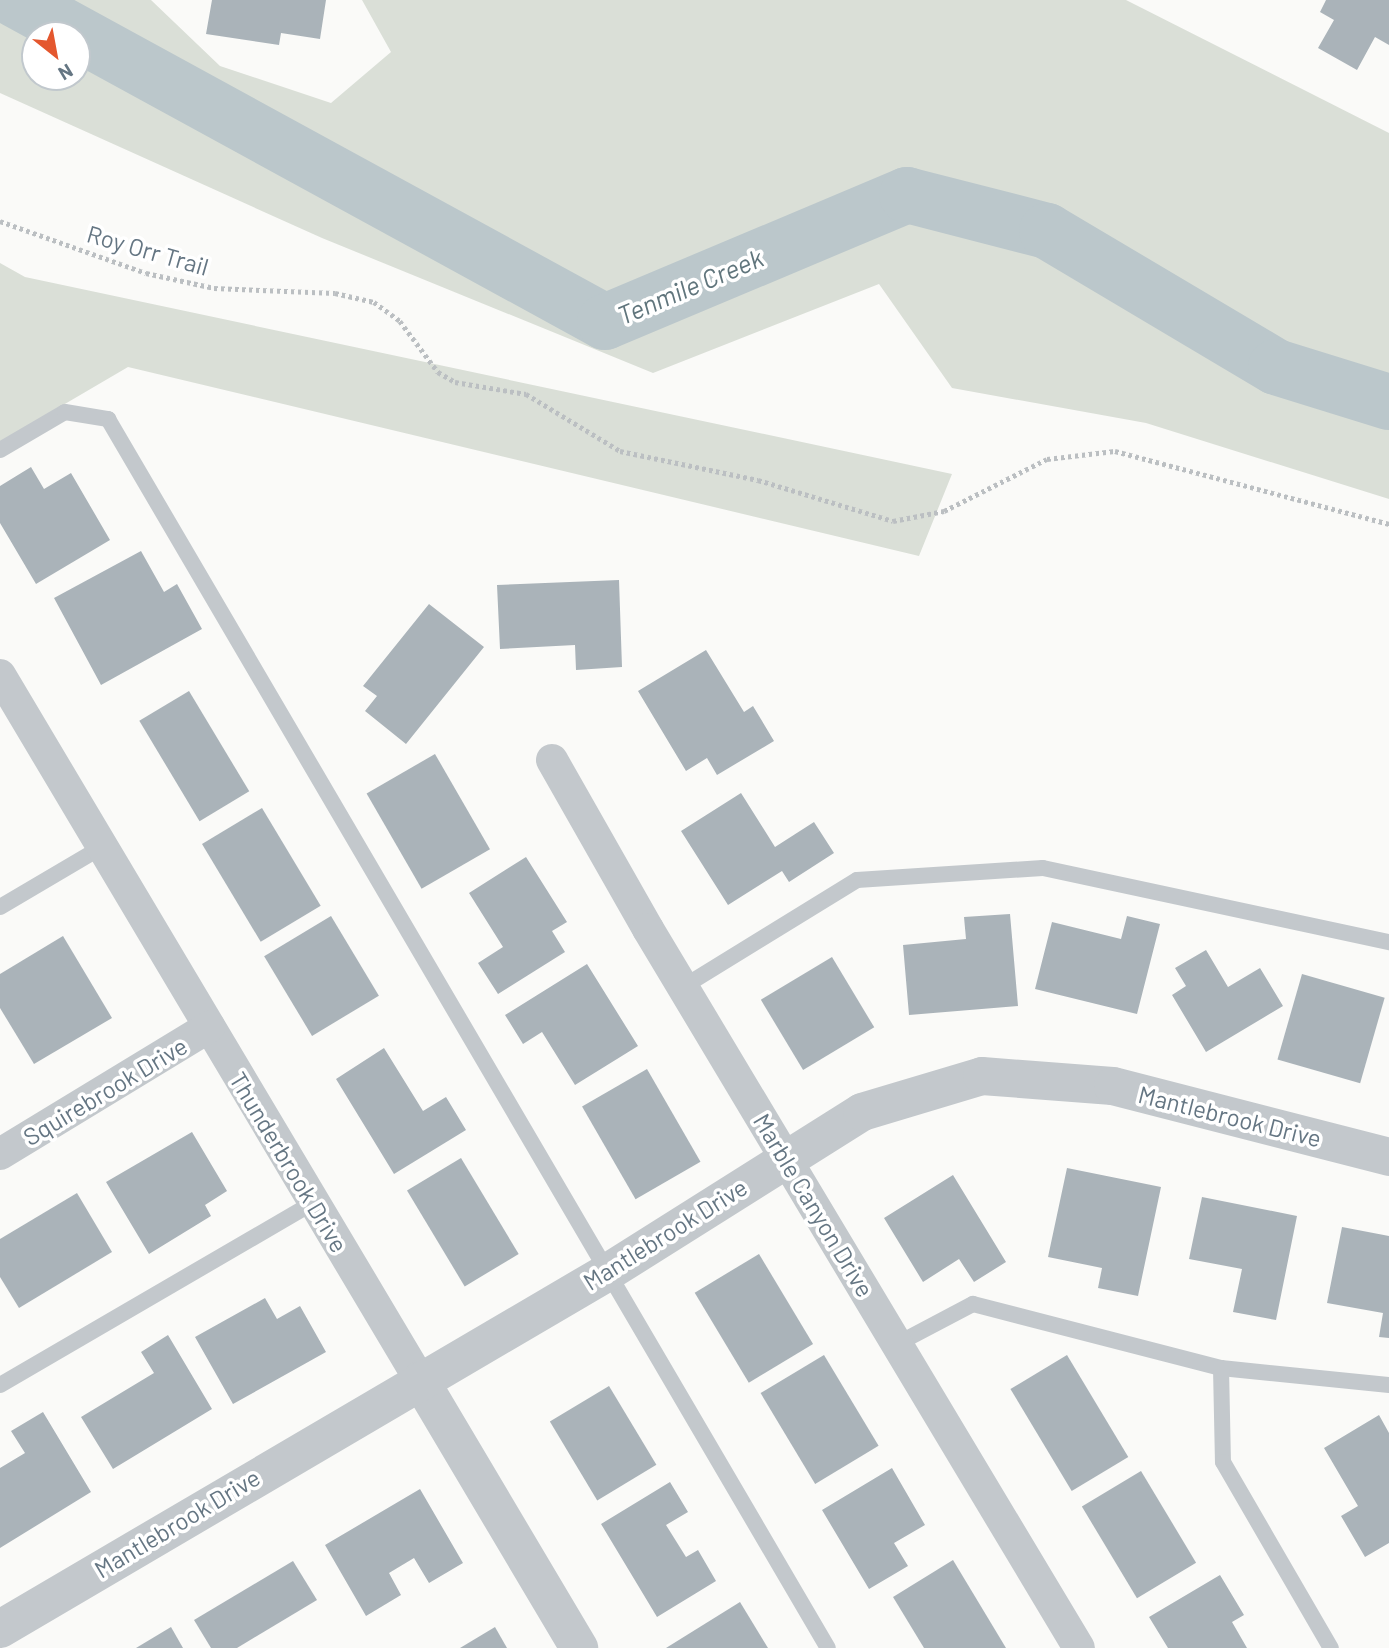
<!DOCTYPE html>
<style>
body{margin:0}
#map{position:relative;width:1389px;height:1648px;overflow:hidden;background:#fafaf8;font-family:Barlow,sans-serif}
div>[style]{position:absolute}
.green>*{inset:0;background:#dadfd7}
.river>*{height:56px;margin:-28px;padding:0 28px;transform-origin:28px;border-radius:28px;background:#bbc7cb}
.building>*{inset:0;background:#aab3b9;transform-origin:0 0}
.path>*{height:4.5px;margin-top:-2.25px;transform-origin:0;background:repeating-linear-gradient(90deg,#bbbfc2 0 3.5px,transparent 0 7px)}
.service>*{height:16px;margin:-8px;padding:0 8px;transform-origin:8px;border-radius:8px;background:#c3c8cc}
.minor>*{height:32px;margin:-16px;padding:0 16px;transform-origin:16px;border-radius:16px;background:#c3c8cc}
.tertiary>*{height:38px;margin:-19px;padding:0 19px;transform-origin:19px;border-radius:19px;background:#c3c8cc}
span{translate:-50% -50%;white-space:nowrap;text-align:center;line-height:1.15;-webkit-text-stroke:7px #fff;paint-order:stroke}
.street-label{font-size:24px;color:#657683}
.water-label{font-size:26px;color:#60757c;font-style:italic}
.north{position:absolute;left:21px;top:21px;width:70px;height:70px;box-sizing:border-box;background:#fff;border:2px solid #c1c8cd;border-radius:50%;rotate:149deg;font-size:19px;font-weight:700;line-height:28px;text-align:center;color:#657683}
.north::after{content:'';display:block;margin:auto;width:24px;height:32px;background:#e4572e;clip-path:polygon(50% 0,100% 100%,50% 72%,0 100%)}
</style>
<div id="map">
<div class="green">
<div style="clip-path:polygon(evenodd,0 0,151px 0,220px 66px,331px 103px,391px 52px,362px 0,1126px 0,1389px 133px,1389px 499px,1146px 423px,952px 388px,879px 284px,653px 373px,322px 238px,0 93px,0 0,77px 35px,77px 77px,35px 77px,35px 35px,77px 35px)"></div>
<div style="clip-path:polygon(0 263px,25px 277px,952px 474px,919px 556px,128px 367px,0 442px)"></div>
</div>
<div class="river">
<div style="left:16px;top:0;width:671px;rotate:28.66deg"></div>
<div style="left:605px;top:322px;width:328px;rotate:-22.8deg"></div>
<div style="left:907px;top:195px;width:145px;rotate:14.4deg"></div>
<div style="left:1047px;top:231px;width:266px;rotate:30.7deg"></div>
<div style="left:1276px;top:367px;width:118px;rotate:17.2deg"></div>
</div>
<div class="building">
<div style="clip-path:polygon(212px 0,326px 0,320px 39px,281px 33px,279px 45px,206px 34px)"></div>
<div style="clip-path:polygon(1326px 0,1389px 0,1389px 45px,1375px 37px,1357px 70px,1318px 48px,1334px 20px,1320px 12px)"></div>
<div style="clip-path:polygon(31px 467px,44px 489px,71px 473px,110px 540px,36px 584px,0 523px,0 486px)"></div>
<div style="clip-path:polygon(141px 551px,164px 592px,177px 584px,202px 629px,101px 685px,54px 598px)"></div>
<div style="clip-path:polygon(619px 580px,622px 667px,576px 670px,575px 645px,500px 649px,497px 585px)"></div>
<div style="clip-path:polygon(429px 604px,484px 647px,406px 744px,365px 711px,377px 696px,363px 686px)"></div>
<div style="clip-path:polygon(706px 650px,744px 712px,753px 706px,774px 741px,717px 775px,707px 758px,686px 771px,638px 691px)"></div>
<div style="left:189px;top:691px;width:117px;height:58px;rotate:59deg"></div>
<div style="left:435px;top:754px;width:110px;height:79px;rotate:60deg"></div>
<div style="clip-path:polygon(741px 793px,775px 847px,814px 822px,834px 853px,789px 882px,782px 871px,728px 905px,681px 831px)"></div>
<div style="left:262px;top:808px;width:114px;height:70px;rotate:59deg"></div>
<div style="clip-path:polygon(526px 857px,567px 922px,552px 931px,565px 952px,498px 994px,478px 963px,503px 947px,469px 893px)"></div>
<div style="clip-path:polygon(1010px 914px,1018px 1006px,909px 1015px,903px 945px,966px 939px,964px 917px)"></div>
<div style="left:331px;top:916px;width:93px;height:78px;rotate:59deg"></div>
<div style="clip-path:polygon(1127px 916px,1160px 924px,1137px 1014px,1035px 989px,1052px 922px,1121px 939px)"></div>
<div style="clip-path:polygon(63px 936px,112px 1018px,34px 1064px,0 1008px,0 974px)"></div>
<div style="clip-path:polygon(1206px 950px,1228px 987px,1260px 968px,1283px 1006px,1206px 1052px,1172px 995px,1186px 986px,1175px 968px)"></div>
<div style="left:832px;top:957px;width:82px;height:83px;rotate:59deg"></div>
<div style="clip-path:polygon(587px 964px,638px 1046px,575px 1085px,542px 1032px,523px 1044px,505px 1015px)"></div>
<div style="left:1302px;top:974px;width:86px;height:89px;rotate:16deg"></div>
<div style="clip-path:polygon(384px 1048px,423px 1111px,446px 1097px,466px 1130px,394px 1174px,336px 1079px)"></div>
<div style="left:647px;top:1069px;width:107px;height:75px;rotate:60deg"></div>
<div style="clip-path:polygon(192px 1132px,227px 1191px,205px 1205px,211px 1216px,149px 1254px,106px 1182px)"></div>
<div style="left:461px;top:1158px;width:112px;height:63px;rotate:59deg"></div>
<div style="clip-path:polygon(1067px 1168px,1161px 1187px,1138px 1296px,1098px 1288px,1102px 1268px,1048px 1257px)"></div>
<div style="clip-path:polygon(953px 1175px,1006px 1262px,974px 1282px,959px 1259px,923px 1282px,884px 1218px)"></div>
<div style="clip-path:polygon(77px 1193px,112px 1252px,19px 1308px,0 1277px,0 1239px)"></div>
<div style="clip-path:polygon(1202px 1197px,1297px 1216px,1276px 1320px,1233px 1312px,1242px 1269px,1189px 1259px)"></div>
<div style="clip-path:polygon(1342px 1227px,1389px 1236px,1389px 1338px,1379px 1337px,1383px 1313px,1327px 1303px)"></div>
<div style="left:759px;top:1254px;width:105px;height:75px;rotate:59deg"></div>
<div style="clip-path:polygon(265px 1298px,277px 1319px,300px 1306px,326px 1352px,233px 1404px,195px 1337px)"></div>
<div style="clip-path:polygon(168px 1335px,212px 1409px,113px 1469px,81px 1417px,154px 1373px,141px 1352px)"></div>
<div style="left:824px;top:1355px;width:106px;height:74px;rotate:59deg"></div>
<div style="left:1067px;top:1355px;width:119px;height:66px;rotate:59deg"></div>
<div style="left:609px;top:1386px;width:92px;height:69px;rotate:59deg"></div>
<div style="clip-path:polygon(43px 1412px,91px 1492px,0 1548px,0 1468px,25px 1453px,11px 1431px)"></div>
<div style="clip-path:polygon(1379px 1415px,1389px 1433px,1389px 1543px,1365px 1557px,1341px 1516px,1358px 1506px,1324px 1448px)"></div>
<div style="clip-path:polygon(892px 1468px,925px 1525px,894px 1543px,908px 1566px,869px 1589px,822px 1510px)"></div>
<div style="left:1141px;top:1471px;width:107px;height:69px;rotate:59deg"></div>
<div style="clip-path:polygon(670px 1482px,688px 1512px,666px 1525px,686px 1557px,698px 1550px,716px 1581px,657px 1617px,601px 1524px)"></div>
<div style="clip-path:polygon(420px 1489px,463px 1563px,429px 1583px,414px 1558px,389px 1573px,401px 1595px,366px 1616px,325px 1545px)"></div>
<div style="clip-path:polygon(953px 1560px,1006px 1648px,924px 1648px,893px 1597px)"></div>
<div style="clip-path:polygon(293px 1561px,317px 1600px,237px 1648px,211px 1648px,194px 1620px)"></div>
<div style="clip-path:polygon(1220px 1575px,1244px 1615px,1232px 1622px,1247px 1648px,1168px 1648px,1149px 1617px)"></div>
<div style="clip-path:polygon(740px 1602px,768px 1648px,666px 1648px)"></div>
<div style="clip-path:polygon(171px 1627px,183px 1648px,136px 1648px)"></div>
<div style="clip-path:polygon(495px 1627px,507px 1648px,460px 1648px)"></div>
</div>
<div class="path">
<div style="left:0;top:221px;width:155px;rotate:19.6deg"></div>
<div style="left:146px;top:273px;width:70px;rotate:12.4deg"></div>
<div style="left:214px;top:288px;width:121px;rotate:2.4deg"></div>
<div style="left:335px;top:293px;width:40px;rotate:13deg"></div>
<div style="left:374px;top:302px;width:32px;rotate:36deg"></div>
<div style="left:400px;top:321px;width:64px;rotate:53.3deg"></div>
<div style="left:438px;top:372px;width:20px;rotate:30deg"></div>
<div style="left:455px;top:382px;width:72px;rotate:9.6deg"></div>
<div style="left:526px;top:394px;width:110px;rotate:31.2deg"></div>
<div style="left:620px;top:451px;width:141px;rotate:11.9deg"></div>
<div style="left:758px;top:480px;width:141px;rotate:16.9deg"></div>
<div style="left:893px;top:521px;width:52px;rotate:-11.1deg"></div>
<div style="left:944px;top:511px;width:115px;rotate:-26.8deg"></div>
<div style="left:1047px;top:459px;width:68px;rotate:-6.7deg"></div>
<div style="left:1115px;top:451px;width:284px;rotate:14.9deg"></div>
</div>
<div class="service">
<div style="left:0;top:450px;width:75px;rotate:-30.3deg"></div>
<div style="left:65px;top:412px;width:44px;rotate:9.2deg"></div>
<div style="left:108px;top:419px;width:1424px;rotate:59.64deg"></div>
<div style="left:0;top:907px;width:118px;rotate:-30.5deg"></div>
<div style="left:683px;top:987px;width:204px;rotate:-31.6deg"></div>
<div style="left:857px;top:880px;width:186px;rotate:-3.7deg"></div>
<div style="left:1043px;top:868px;width:354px;rotate:12.1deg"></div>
<div style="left:897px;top:1344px;width:86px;rotate:-27.8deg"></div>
<div style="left:973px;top:1304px;width:256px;rotate:14.5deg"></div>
<div style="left:1221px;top:1368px;width:169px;rotate:5.8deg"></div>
<div style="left:1221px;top:1368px;width:94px;rotate:88.8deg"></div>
<div style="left:1223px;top:1462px;width:215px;rotate:59.9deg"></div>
<div style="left:0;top:1385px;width:363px;rotate:-30.2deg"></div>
</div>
<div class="minor">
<div style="left:0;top:675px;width:821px;rotate:59.22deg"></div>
<div style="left:552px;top:760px;width:194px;rotate:60.4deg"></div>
<div style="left:648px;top:929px;width:838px;rotate:59.06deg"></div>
<div style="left:0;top:1154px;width:245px;rotate:-31.3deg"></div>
</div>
<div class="tertiary">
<div style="left:420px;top:1380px;width:312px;rotate:59.3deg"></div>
<div style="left:0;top:1629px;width:705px;rotate:-30.42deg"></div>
<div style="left:608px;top:1272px;width:300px;rotate:-32.2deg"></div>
<div style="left:862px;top:1112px;width:125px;rotate:-16.7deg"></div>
<div style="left:982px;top:1076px;width:131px;rotate:4.4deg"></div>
<div style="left:1113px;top:1086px;width:285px;rotate:14.4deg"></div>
</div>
<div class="street-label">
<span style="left:148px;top:250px;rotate:16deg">Roy Orr Trail</span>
<span style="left:105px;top:1091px;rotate:-31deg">Squirebrook Drive</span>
<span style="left:1230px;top:1116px;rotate:14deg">Mantlebrook Drive</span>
<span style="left:289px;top:1162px;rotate:59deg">Thunderbrook Drive</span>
<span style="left:814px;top:1205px;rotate:59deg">Marble Canyon Drive</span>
<span style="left:665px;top:1234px;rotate:-32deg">Mantlebrook Drive</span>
<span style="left:177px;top:1523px;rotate:-31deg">Mantlebrook Drive</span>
</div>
<div class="water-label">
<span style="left:690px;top:286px;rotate:-23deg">Tenmile Creek</span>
</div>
<div class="north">N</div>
</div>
